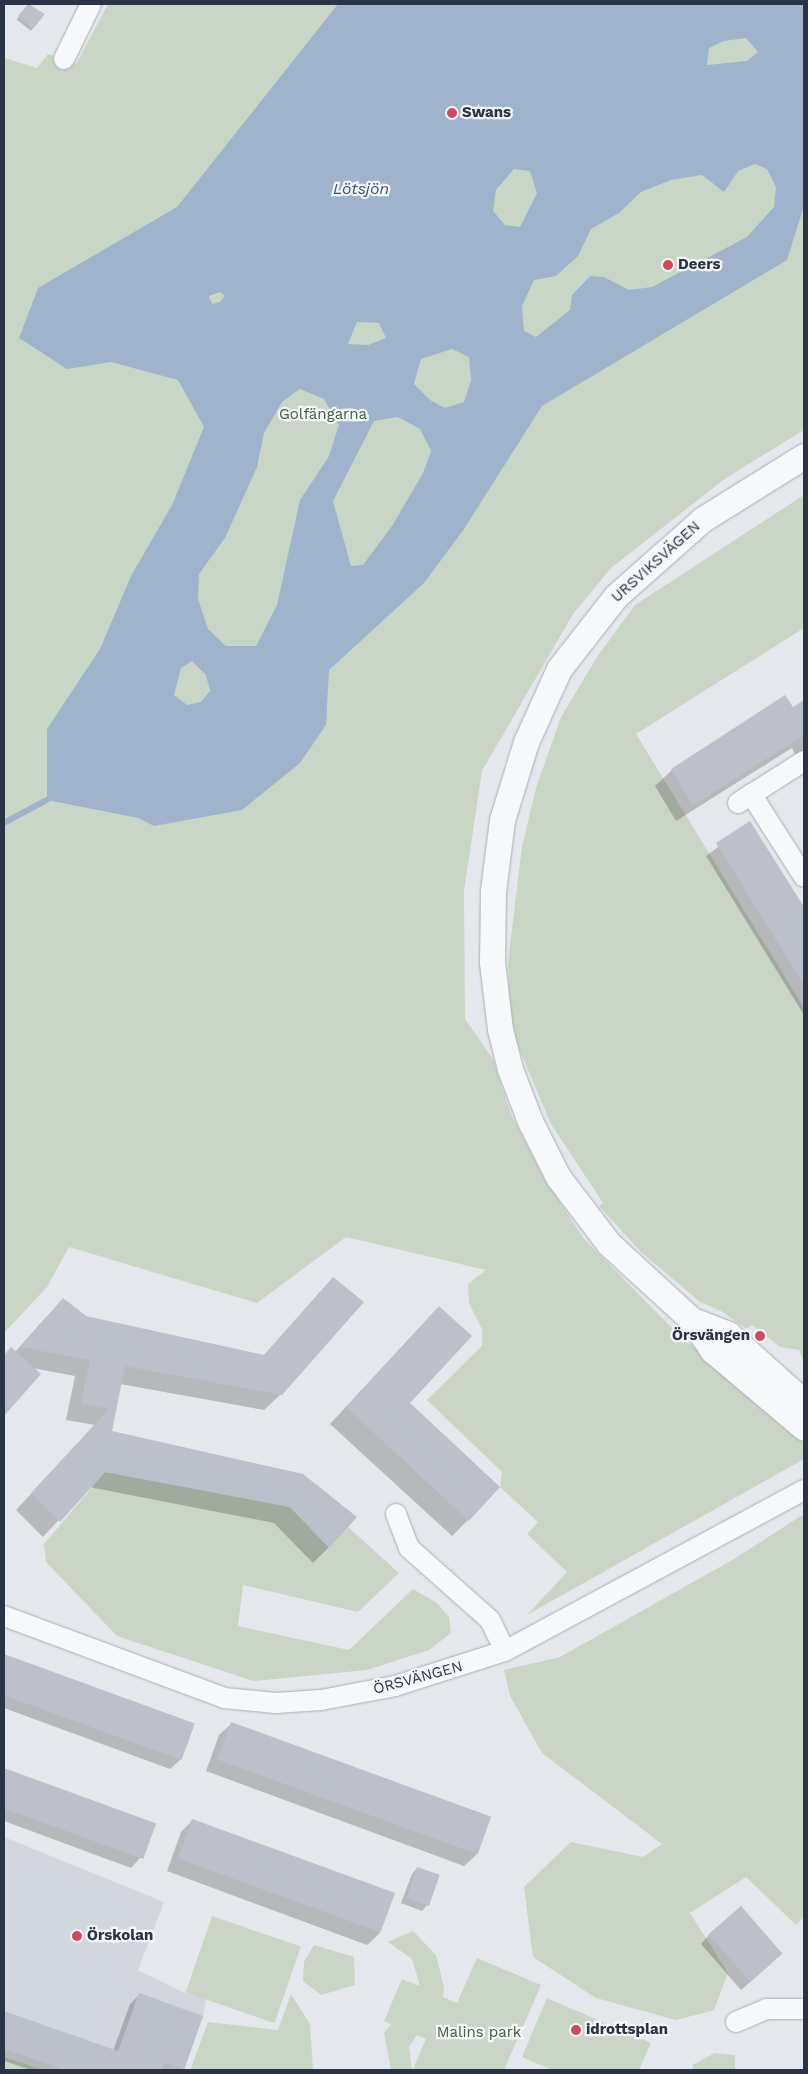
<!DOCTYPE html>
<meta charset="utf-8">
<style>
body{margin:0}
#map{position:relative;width:808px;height:2074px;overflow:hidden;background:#e4e7ec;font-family:"Work Sans",sans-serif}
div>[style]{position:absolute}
.built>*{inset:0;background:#d2d6de}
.green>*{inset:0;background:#c9d6c5;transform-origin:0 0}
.water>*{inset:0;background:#9fb4cc}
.shadow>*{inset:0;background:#0003;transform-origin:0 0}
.stream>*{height:5.5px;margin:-2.75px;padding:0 2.75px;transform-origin:2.75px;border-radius:2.75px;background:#9fb4cc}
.building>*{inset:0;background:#bbc0ca;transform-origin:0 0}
.roads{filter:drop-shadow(0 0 1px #a9aeb7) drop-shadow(0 0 1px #a9aeb7)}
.minor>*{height:20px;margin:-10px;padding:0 10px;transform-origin:10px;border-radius:10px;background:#f7f8fa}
.tertiary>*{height:25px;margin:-12.5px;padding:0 12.5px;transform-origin:12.5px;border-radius:12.5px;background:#f7f8fa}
.dots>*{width:14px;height:14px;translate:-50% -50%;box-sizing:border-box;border:2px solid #f4f6f9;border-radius:50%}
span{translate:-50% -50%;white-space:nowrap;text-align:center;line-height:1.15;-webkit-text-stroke:4.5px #f4f6f9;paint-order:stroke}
.poi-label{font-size:15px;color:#2b3445;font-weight:700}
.left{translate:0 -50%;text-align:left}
.right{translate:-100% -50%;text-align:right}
.park-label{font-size:15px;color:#3f6138}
.street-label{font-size:15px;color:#2b3445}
.water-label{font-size:16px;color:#34527a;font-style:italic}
.frame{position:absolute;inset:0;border:5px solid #2b3445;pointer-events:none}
</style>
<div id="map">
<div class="built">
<div style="clip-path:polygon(4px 1837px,164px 1902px,138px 1970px,183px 1992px,206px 1999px,203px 2016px,184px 2070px,165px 2063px,162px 2070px,64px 2070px,4px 2049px)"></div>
</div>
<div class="green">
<div style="clip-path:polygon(108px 4px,804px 4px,804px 430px,726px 478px,611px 568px,573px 614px,482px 771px,464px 891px,465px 1019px,493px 1059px,511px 1114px,544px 1178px,584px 1239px,670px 1326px,804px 1443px,804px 1459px,527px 1615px,567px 1572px,527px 1534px,538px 1522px,500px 1487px,502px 1472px,427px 1400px,482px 1346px,482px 1329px,469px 1303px,468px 1284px,486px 1270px,346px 1237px,257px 1303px,69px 1247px,47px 1287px,4px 1333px,4px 58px,37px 68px,48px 54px,76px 64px)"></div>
<div style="clip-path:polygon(804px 495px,804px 628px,636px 734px,804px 1008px,804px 1362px,799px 1350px,780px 1347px,752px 1325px,746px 1329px,723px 1312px,700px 1302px,641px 1252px,599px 1206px,603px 1203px,551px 1124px,510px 1027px,508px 961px,522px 847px,536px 788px,561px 717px,597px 657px,635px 605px)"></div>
<div style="clip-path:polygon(105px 1472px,290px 1507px,329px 1547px,348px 1527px,399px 1573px,358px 1612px,243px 1585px,238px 1626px,349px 1650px,413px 1589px,437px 1603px,449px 1617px,451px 1633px,429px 1650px,367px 1670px,253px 1681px,117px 1636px,46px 1562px,44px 1544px)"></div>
<div style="clip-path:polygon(804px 1514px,804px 1917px,796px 1925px,746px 1877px,690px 1913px,728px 1973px,714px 2010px,676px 2020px,596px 1998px,533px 1957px,524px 1887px,571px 1842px,643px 1857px,662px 1844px,542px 1753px,510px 1696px,504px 1670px,560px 1657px,734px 1559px)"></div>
<div style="left:212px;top:1916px;width:94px;height:81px;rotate:19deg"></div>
<div style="clip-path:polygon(413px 1931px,436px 1955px,444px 1987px,443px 1997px,457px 2003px,477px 1958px,541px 1985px,504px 2070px,417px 2070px,413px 2069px,426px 2039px,417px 2035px,409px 2047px,412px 2070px,391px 2070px,384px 2033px,391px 2024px,384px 2021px,402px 1979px,419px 1986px,419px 1982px,412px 1959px,388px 1942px)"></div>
<div style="clip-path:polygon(314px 1945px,354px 1957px,355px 1985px,321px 1995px,303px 1981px,304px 1962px)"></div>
<div style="clip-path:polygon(291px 1994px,310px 2024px,313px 2070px,190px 2070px,208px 2022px,278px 2030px)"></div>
<div style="clip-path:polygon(547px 1998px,651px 2043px,639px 2070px,552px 2070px,522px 2057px)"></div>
<div style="clip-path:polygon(715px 2053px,735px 2055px,735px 2070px,694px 2070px,692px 2065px)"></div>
<div style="clip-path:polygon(4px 2057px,43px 2070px,4px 2070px)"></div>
</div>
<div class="water">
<div style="clip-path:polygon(evenodd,338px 4px,804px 4px,804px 206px,787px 260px,542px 406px,464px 529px,424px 583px,329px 670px,326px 725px,300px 763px,242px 810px,154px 826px,138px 818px,47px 800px,47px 729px,100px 649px,131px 576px,172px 505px,204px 427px,178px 380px,111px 362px,67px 369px,19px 338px,38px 288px,177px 207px,338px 4px,746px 38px,758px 52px,747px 61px,707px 65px,709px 48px,724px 41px,746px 38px,338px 4px,755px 164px,767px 169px,776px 187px,774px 207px,747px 237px,652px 287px,629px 290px,604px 277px,590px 276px,572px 295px,570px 310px,536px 337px,524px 331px,522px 306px,534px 280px,556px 276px,578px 256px,591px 229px,619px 213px,641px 192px,671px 180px,702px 175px,724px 192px,738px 171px,755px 164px,338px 4px,514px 169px,530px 171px,537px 193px,520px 227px,505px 225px,493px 211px,496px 190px,514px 169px,338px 4px,220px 292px,225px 296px,220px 302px,212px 304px,209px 296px,220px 292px,338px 4px,357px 322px,379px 323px,386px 338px,368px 345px,348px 344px,357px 322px,338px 4px,452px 349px,469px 357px,471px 380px,464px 402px,445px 408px,430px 400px,414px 384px,421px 359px,452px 349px,338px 4px,300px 389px,324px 399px,339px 425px,329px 456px,300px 500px,277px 605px,256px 646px,226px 646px,208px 629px,198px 599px,199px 574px,225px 538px,257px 467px,264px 433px,282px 402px,300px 389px,338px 4px,398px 417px,420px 429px,431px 451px,423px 473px,392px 526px,363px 565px,351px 566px,333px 501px,374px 421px,398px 417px,338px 4px,192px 661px,206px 675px,210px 691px,201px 702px,187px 705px,174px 695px,181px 668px,192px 661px)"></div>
</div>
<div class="shadow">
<div style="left:29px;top:4px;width:18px;height:20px;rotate:38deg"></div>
<div style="clip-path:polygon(804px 702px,804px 751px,796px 757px,792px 748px,676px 821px,655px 786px,672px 770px)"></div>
<div style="clip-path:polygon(750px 823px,804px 909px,804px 1015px,706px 856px)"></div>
<div style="clip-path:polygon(333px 1279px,281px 1394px,264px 1410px,120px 1384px,110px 1432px,303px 1475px,329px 1547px,313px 1563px,274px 1523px,89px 1487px,43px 1537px,16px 1510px,95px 1425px,66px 1420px,75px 1376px,32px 1368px,40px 1374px,4px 1414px,4px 1356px,11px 1349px,15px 1352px,47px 1316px,85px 1317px,263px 1356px)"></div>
<div style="clip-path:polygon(423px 1324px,408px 1404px,468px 1520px,452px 1536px,330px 1424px)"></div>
<div style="clip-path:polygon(4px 1656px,194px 1725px,182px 1758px,170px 1769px,4px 1708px)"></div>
<div style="clip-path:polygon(231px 1724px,489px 1819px,476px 1855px,464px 1866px,206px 1771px,219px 1735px)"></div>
<div style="clip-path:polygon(4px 1769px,154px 1824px,142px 1856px,131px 1868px,4px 1821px)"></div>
<div style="clip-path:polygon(193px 1820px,393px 1895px,379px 1934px,367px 1945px,167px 1871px,181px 1832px)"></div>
<div style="clip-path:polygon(417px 1868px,427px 1905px,422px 1911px,401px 1903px,412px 1874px)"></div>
<div style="clip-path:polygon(709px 1935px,772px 1963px,741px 1990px,701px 1944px)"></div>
<div style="clip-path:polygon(139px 1995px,182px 2070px,31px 2070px,4px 2061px,4px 2012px,113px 2051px,130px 2004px)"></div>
</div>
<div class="stream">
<div style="left:4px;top:823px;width:49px;rotate:-28.1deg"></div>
</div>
<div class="building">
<div style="clip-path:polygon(28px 4px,45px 14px,33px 29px,18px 16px)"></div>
<div style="clip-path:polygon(785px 695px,793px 707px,804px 700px,804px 735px,693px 805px,671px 769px)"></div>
<div style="clip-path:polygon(750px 821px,804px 907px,804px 985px,716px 843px)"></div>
<div style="clip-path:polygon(333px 1277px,364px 1302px,282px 1395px,125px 1366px,112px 1431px,303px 1474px,357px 1517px,329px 1548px,290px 1507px,105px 1472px,60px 1522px,31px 1493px,109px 1409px,81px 1404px,90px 1360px,20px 1347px,63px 1298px,86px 1316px,264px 1355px)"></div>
<div style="clip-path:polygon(439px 1306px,472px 1336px,410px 1403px,500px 1487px,469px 1521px,346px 1407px)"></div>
<div style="clip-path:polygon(11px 1347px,41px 1374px,4px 1416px,4px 1355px)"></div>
<div style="left:4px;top:1654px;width:203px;height:39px;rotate:20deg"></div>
<div style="left:231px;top:1722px;width:277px;height:40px;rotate:20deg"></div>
<div style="left:4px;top:1768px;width:162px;height:38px;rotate:20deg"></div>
<div style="left:192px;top:1819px;width:216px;height:42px;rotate:20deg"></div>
<div style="left:417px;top:1867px;width:24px;height:33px;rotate:19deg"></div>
<div style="left:741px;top:1906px;width:63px;height:43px;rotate:49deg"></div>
<div style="clip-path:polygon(139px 1993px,203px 2016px,184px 2070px,165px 2063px,162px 2070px,64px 2070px,4px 2049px,4px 2011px,118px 2051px)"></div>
</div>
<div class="roads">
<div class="minor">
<div style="left:64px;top:59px;width:61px;rotate:-63.9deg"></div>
<div style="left:751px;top:794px;width:98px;rotate:57.4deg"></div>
<div style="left:738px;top:803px;width:78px;rotate:-32.5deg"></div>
<div style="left:396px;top:1514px;width:36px;rotate:69deg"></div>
<div style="left:409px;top:1548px;width:108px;rotate:41.6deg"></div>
<div style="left:490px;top:1620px;width:34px;rotate:64deg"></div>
<div style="left:4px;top:1616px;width:235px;rotate:20.4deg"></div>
<div style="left:224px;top:1698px;width:52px;rotate:5.5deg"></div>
<div style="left:276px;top:1703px;width:45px;rotate:-3.8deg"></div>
<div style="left:321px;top:1700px;width:75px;rotate:-10.7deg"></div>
<div style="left:395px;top:1686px;width:115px;rotate:-17.7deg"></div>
<div style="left:505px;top:1651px;width:340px;rotate:-28.3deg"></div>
<div style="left:736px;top:2022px;width:33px;rotate:-23deg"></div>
<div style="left:766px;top:2009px;width:38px"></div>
</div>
<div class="tertiary">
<div style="left:804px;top:456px;width:119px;rotate:148deg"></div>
<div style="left:703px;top:519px;width:116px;rotate:138.5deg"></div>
<div style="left:616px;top:596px;width:93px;rotate:128deg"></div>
<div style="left:559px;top:669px;width:80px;rotate:114.3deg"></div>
<div style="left:526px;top:742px;width:82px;rotate:107.1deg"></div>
<div style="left:502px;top:820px;width:72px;rotate:97.2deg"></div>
<div style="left:493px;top:891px;width:71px;rotate:90.8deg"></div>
<div style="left:492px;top:962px;width:67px;rotate:83.2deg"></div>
<div style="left:500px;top:1029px;width:41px;rotate:76deg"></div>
<div style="left:510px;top:1069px;width:56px;rotate:69deg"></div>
<div style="left:530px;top:1121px;width:63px;rotate:63.4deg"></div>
<div style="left:558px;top:1177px;width:84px;rotate:52.7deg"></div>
<div style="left:609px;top:1244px;width:113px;rotate:42.5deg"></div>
<div style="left:692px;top:1320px;width:37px;rotate:56deg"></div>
<div style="left:713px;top:1351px;width:119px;rotate:40.2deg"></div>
<div style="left:692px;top:1320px;width:39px;rotate:21deg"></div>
<div style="left:728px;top:1334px;width:102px;rotate:41.8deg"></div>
</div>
</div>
<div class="dots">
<div style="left:452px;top:113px;background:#d1495b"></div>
<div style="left:668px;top:265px;background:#d1495b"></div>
<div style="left:760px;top:1336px;background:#d1495b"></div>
<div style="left:77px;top:1936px;background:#d1495b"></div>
<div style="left:576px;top:2030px;background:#d1495b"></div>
</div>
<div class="poi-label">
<span class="left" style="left:462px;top:113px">Swans</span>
<span class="left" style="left:678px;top:265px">Deers</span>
<span class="right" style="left:750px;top:1336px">Örsvängen</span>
<span class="left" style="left:87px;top:1936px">Örskolan</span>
<span class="left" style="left:586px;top:2030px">idrottsplan</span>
</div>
<div class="park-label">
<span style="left:323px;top:415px">Golfängarna</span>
<span style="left:479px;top:2033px">Malins park</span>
</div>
<div class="street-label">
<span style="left:656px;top:562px;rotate:-42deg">URSVIKSVÄGEN</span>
<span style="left:418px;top:1678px;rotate:-15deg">ÖRSVÄNGEN</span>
</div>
<div class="water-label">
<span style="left:361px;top:189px">Lötsjön</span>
</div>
<div class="frame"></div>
</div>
